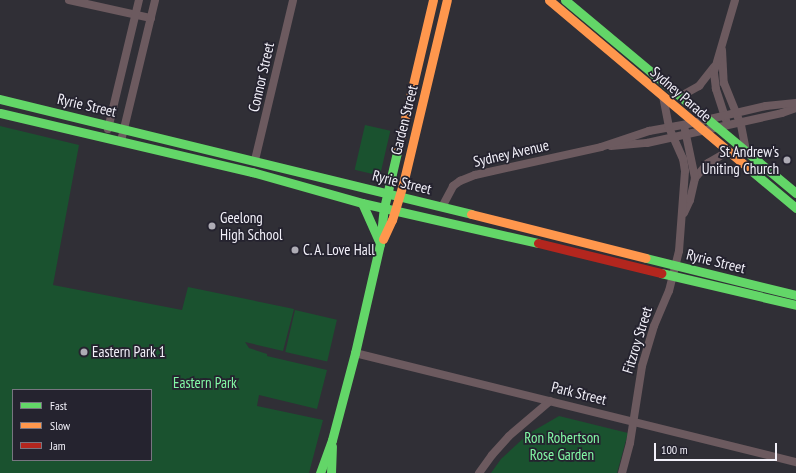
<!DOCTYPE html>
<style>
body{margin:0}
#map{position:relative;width:796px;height:473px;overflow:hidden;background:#302f36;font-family:"PT Sans Narrow",sans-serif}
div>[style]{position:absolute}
.green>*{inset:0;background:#1a522f;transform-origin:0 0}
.street>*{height:8px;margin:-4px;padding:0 4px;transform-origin:4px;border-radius:4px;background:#6c5a5f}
.fast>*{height:9px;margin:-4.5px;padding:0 4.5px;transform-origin:4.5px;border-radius:4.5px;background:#63d668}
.slow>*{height:9px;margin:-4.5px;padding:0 4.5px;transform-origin:4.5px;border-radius:4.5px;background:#ff974d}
.jam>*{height:9px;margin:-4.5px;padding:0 4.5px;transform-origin:4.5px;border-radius:4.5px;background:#b3261e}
.dots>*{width:11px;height:11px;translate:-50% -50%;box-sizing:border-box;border:2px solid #25232f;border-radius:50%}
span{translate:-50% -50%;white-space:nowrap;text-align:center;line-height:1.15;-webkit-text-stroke:3.5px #25232f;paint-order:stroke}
.street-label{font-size:15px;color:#f2f0f9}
.poi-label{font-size:15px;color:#f2f0f9}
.right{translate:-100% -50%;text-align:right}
.left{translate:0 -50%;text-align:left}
.park-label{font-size:15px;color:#82f8a5}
.legend{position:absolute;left:12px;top:389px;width:140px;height:72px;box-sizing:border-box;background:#25232f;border:1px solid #777580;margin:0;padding:5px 7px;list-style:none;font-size:12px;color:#f2f0f9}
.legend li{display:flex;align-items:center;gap:8px;height:20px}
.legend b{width:20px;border:1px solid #777580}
.scale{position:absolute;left:654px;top:443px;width:123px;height:18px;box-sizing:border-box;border:2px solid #f2f0f9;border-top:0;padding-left:5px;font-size:12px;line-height:14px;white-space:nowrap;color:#f2f0f9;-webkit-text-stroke:3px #25232f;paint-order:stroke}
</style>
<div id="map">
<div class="green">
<div style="left:365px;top:125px;width:26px;height:46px;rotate:13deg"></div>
<div style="clip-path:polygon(evenodd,0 126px,79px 145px,53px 285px,182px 310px,188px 287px,294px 309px,283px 351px,245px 342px,249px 348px,267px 354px,267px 356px,327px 370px,317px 409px,259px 395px,257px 406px,323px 420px,309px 473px,0 473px,0 126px,13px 390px,151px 390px,151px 460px,13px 460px,13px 390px)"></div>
<div style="left:295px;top:310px;width:43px;height:43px;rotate:13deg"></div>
<div style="clip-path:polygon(559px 416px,628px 433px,617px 473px,491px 473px,501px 459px,528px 434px)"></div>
</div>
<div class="street">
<div style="left:69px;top:0;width:84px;rotate:12.4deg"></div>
<div style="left:722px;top:50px;width:33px;rotate:87deg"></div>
<div style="left:724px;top:83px;width:45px;rotate:68deg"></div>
<div style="left:741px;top:125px;width:26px;rotate:79deg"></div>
<div style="left:681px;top:96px;width:21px;rotate:-29deg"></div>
<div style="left:699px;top:86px;width:24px;rotate:-52deg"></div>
<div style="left:726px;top:120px;width:33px;rotate:-108deg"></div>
<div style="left:716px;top:89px;width:17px;rotate:-97deg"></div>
<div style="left:714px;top:72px;width:75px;rotate:-73.7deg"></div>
<div style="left:108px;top:129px;width:133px;rotate:-76.5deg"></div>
<div style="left:121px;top:141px;width:145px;rotate:-76.4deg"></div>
<div style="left:611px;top:146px;width:36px;rotate:-5deg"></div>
<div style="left:647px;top:143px;width:138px;rotate:-12.5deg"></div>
<div style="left:782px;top:113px;width:15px;rotate:-20deg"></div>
<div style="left:255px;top:160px;width:164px;rotate:-76.6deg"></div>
<div style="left:695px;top:178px;width:20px;rotate:-49deg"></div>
<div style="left:708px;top:163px;width:22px;rotate:-30deg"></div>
<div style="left:442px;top:207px;width:24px;rotate:-62deg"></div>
<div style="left:453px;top:186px;width:9px;rotate:-36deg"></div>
<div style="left:460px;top:181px;width:16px;rotate:-22deg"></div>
<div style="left:475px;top:175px;width:129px;rotate:-12.5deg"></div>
<div style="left:601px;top:147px;width:51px;rotate:-18.4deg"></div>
<div style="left:649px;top:131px;width:45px;rotate:-10.3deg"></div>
<div style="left:693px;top:123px;width:75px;rotate:-13.1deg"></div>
<div style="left:766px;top:106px;width:30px;rotate:-6deg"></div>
<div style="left:684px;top:213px;width:14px;rotate:-65deg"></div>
<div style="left:690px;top:200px;width:23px;rotate:-77deg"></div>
<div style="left:695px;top:178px;width:49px;rotate:-101.8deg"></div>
<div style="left:355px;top:353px;width:454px;rotate:13.9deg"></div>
<div style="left:479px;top:473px;width:22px;rotate:-54deg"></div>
<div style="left:492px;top:455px;width:25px;rotate:-48deg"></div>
<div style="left:509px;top:436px;width:54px;rotate:-40.5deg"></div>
<div style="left:622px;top:473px;width:31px;rotate:-75deg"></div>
<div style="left:630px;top:443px;width:78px;rotate:-81.1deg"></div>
<div style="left:642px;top:366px;width:42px;rotate:-73.3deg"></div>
<div style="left:654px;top:326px;width:38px;rotate:-67deg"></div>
<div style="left:669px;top:291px;width:41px;rotate:-76deg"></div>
<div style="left:679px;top:251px;width:80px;rotate:-85.7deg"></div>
<div style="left:685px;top:171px;width:12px;rotate:-99deg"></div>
<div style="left:683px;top:159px;width:35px;rotate:-114deg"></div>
<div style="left:669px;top:127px;width:31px;rotate:-101deg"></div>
</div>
<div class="fast">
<div style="left:565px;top:0;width:301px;rotate:39.9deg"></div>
<div style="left:0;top:99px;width:485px;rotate:13.7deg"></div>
<div style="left:0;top:113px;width:259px;rotate:13.2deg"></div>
<div style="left:252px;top:172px;width:114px;rotate:15.7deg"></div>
<div style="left:362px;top:203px;width:180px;rotate:12.8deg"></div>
<div style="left:747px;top:167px;width:64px;rotate:39.9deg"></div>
<div style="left:362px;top:203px;width:42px;rotate:65.9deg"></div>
<div style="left:646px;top:258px;width:154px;rotate:13.9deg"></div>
<div style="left:661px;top:273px;width:139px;rotate:13.3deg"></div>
<div style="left:320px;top:473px;width:35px;rotate:-70deg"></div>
<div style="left:332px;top:440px;width:90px;rotate:-75.2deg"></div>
<div style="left:355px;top:353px;width:112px;rotate:-77.1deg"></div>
<div style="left:380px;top:244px;width:36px;rotate:-84deg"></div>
<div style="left:384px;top:208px;width:62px;rotate:-76.9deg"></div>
<div style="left:331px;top:473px;width:27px;rotate:-88deg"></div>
</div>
<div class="slow">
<div style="left:549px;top:0;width:259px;rotate:40.1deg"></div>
<div style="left:398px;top:148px;width:152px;rotate:-76.7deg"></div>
<div style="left:471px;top:214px;width:180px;rotate:14.1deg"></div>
<div style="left:383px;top:239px;width:21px;rotate:-65deg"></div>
<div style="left:392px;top:220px;width:38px;rotate:-73deg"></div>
<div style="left:403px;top:184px;width:189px;rotate:-76.6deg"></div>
</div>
<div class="jam">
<div style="left:538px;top:243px;width:127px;rotate:13.7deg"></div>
</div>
<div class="dots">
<div style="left:787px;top:160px;background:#aeacb5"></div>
<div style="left:212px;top:226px;background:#aeacb5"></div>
<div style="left:295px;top:250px;background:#aeacb5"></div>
<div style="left:84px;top:352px;background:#aeacb5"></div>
</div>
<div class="street-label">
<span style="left:261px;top:77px;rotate:-77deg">Connor Street</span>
<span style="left:681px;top:94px;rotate:41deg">Sydney Parade</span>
<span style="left:87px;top:105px;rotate:13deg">Ryrie Street</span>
<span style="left:404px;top:120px;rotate:-76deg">Garden Street</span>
<span style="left:511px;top:153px;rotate:-13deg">Sydney Avenue</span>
<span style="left:402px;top:182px;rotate:14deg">Ryrie Street</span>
<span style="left:716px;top:261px;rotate:14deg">Ryrie Street</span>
<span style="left:637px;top:340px;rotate:-73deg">Fitzroy Street</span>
<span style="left:579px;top:393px;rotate:14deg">Park Street</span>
</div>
<div class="poi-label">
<span class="right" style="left:779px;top:160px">St Andrew's<br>Uniting Church</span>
<span class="left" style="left:220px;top:226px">Geelong<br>High School</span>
<span class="left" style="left:303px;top:250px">C. A. Love Hall</span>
<span class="left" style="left:92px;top:352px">Eastern Park 1</span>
</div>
<div class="park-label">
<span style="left:205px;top:383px">Eastern Park</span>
<span style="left:562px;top:446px">Ron Robertson<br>Rose Garden</span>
</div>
<ul class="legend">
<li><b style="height:5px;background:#63d668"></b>Fast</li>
<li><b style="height:5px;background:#ff974d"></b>Slow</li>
<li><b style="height:5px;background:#b3261e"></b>Jam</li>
</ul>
<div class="scale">100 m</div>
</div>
